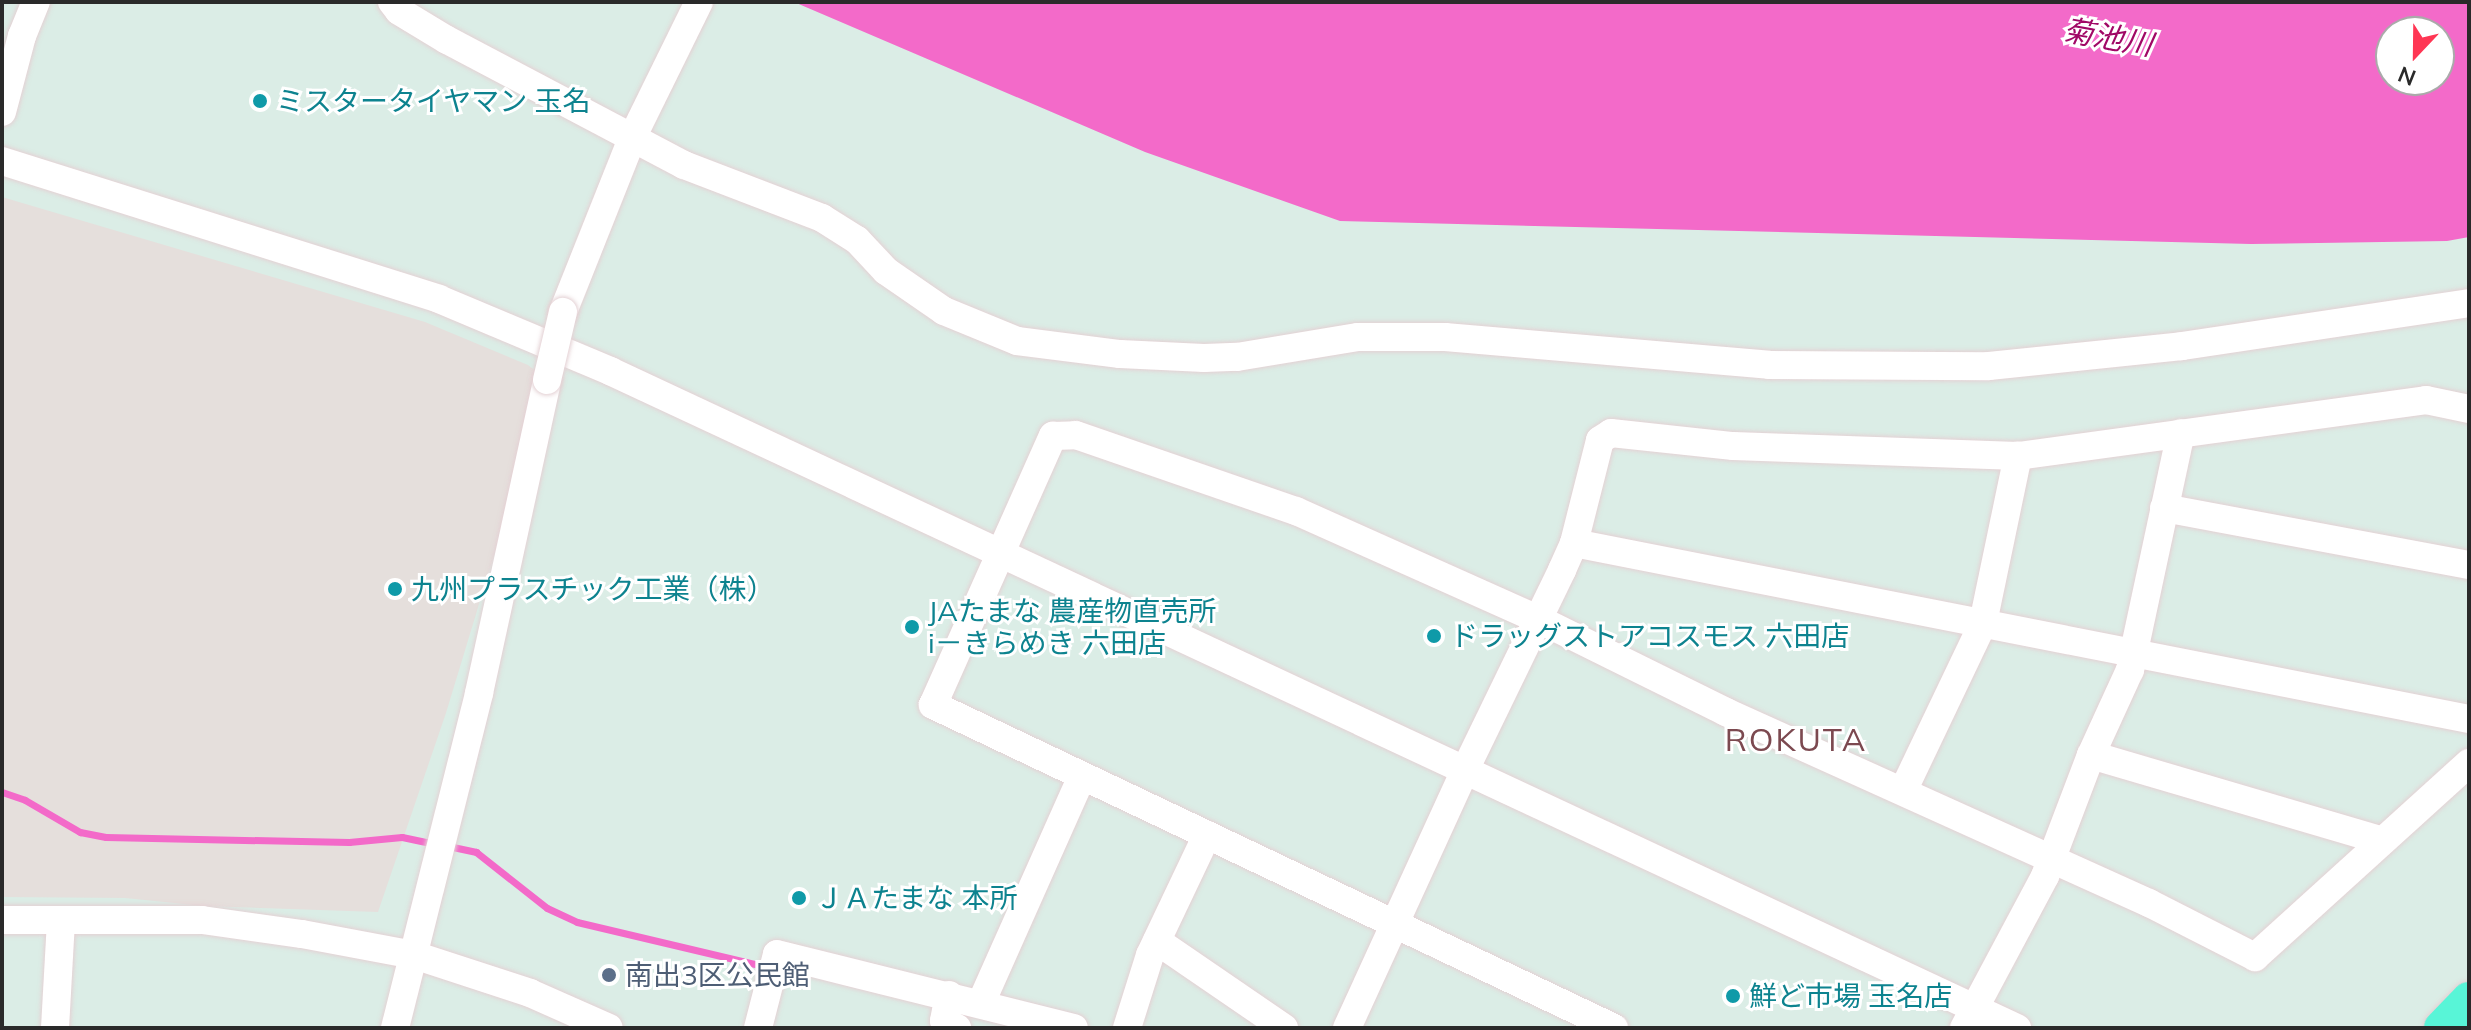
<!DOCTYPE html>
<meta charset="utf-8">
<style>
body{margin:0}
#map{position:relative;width:2471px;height:1030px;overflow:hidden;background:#dbede6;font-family:Mulish,"Noto Sans JP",sans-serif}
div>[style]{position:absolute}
.industrial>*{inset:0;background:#e5dfdc}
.water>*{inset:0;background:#f36ac9}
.stream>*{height:7px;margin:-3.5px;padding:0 3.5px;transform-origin:3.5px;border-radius:3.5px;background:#f36ac9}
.roads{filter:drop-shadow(0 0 2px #e4d1d4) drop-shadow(0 0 2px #e4d1d4)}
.minor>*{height:28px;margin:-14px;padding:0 14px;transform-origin:14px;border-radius:14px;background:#fff}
.major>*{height:36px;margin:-18px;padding:0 18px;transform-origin:18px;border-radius:18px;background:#58f5d7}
.bridges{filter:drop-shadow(0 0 2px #e4d1d4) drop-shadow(0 0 2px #e4d1d4)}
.minor-bridge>*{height:28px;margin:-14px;padding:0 14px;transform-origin:14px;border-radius:14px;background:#fff}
.dots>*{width:22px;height:22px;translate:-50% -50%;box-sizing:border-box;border:4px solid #fff;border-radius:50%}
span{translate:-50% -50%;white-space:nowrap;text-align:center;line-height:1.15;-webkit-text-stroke:6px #fff;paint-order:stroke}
.culture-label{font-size:28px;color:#0d838f}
.left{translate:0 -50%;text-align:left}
.service-label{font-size:28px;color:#4e5e75}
.water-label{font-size:30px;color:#a00866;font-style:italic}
.quarter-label{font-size:32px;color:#7c4950;letter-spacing:2px}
.frame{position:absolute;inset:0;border:4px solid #2a2a2a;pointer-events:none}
.north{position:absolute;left:2375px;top:16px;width:80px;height:80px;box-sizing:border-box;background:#fff;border:2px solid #aaa;border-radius:50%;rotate:202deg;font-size:22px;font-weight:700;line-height:32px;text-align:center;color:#2a2a2a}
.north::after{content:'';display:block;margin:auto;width:28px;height:36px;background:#ff3654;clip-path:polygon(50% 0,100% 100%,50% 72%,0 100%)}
</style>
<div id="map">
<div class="industrial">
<div style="clip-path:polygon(2px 197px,425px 322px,528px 365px,547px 380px,446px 713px,378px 912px,204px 906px,125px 898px,2px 897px)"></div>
</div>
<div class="water">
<div style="clip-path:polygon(evenodd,794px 2px,2469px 2px,2469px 237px,2447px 241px,2251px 244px,1340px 221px,1145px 152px,794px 2px,2391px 32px,2439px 32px,2439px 80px,2391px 80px,2391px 32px)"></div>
</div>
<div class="stream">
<div style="left:2px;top:792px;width:24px;rotate:19deg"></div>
<div style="left:25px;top:800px;width:64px;rotate:30.2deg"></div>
<div style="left:80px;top:832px;width:26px;rotate:11deg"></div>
<div style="left:106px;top:837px;width:243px;rotate:1.2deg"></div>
<div style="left:349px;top:842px;width:53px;rotate:-5.4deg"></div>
<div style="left:402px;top:837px;width:35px;rotate:12deg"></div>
<div style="left:448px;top:846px;width:29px;rotate:12deg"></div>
<div style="left:476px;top:852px;width:90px;rotate:38.3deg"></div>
<div style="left:547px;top:908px;width:33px;rotate:25deg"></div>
<div style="left:577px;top:922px;width:196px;rotate:13.3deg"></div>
</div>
<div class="roads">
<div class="minor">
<div style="left:392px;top:2px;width:11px;rotate:52deg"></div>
<div style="left:399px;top:11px;width:56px;rotate:31.1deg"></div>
<div style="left:447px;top:40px;width:268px;rotate:27.8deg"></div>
<div style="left:684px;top:165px;width:148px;rotate:21deg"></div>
<div style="left:822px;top:218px;width:41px;rotate:32.2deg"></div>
<div style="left:857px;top:240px;width:42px;rotate:46.9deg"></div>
<div style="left:886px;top:271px;width:70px;rotate:34.6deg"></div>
<div style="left:944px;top:311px;width:79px;rotate:22.3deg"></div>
<div style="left:1017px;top:341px;width:104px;rotate:7.2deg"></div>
<div style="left:1120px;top:354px;width:84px;rotate:2.7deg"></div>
<div style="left:1204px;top:358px;width:33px;rotate:-2deg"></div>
<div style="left:1237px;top:357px;width:123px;rotate:-9.4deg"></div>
<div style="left:1358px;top:337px;width:87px"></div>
<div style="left:1445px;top:337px;width:325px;rotate:4.9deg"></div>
<div style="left:1769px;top:365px;width:220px;rotate:0.3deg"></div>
<div style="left:1989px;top:366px;width:194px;rotate:-5.9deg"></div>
<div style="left:2182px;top:346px;width:290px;rotate:-8.5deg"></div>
<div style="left:2px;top:112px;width:79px;rotate:-75.3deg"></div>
<div style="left:22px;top:36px;width:37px;rotate:-68deg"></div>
<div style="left:2px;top:161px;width:458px;rotate:17.5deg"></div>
<div style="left:439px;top:299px;width:186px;rotate:22.8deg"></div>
<div style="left:610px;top:371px;width:1553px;rotate:25.03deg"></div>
<div style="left:563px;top:312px;width:189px;rotate:-68.3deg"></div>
<div style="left:633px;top:136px;width:149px;rotate:-63.8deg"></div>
<div style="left:2164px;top:508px;width:310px;rotate:10.6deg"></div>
<div style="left:1574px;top:543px;width:912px;rotate:11.13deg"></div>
<div style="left:2091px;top:755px;width:301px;rotate:16.4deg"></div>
<div style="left:1903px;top:791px;width:186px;rotate:-64.5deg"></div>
<div style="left:1983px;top:623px;width:171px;rotate:-78.2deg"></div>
<div style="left:2px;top:920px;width:200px"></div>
<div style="left:202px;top:920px;width:101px;rotate:8deg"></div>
<div style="left:302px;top:934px;width:114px;rotate:10.6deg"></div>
<div style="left:414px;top:955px;width:122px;rotate:18.1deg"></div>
<div style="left:530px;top:993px;width:86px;rotate:23.9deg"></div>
<div style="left:1157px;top:941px;width:154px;rotate:34.4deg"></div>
<div style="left:949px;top:995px;width:26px;rotate:101deg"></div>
<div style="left:944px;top:1021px;width:15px;rotate:28deg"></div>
<div style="left:981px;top:1003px;width:248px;rotate:-66deg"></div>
<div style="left:55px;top:1028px;width:108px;rotate:-86.8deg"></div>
<div style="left:395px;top:1028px;width:345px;rotate:-75.9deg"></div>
<div style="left:479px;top:693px;width:320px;rotate:-77.7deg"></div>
<div style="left:758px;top:1028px;width:76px;rotate:-75.6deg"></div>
<div style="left:777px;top:954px;width:306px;rotate:14deg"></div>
<div style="left:1127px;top:1028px;width:77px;rotate:-72.5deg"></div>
<div style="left:1150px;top:955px;width:133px;rotate:-64.6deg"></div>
<div style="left:1347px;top:1028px;width:281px;rotate:-65.4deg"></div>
<div style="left:1464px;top:772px;width:225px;rotate:-64.1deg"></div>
<div style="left:1562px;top:570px;width:30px;rotate:-66deg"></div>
<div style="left:1574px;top:543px;width:106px;rotate:-75.8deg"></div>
<div style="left:1600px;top:440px;width:13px;rotate:-32deg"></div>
<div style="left:1611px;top:433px;width:123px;rotate:6.1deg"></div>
<div style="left:1733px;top:446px;width:285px;rotate:2deg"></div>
<div style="left:2018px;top:456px;width:412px;rotate:-7.8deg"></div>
<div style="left:2426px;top:400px;width:44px;rotate:11.8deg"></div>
<div style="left:1614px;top:1028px;width:754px;rotate:-154.62deg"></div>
<div style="left:933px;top:705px;width:295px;rotate:-66deg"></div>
<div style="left:1053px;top:436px;width:23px;rotate:-2deg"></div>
<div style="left:1076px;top:435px;width:233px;rotate:19.1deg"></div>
<div style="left:1296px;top:511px;width:267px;rotate:24.1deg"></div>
<div style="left:1540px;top:620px;width:208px;rotate:26.3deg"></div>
<div style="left:1726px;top:712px;width:464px;rotate:24.3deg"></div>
<div style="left:2149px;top:903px;width:119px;rotate:27deg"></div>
<div style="left:2255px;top:957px;width:289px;rotate:-42.2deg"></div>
<div style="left:1964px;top:1028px;width:172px;rotate:-61.9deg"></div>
<div style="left:2045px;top:876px;width:129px;rotate:-69.2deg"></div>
<div style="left:2091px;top:755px;width:94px;rotate:-65.4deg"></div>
<div style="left:2130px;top:670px;width:242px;rotate:-77.9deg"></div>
</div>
<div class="major">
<div style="left:2442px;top:1028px;width:39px;rotate:-46deg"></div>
</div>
</div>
<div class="bridges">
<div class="minor-bridge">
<div style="left:547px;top:380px;width:70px;rotate:-76.8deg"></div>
</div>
</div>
<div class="dots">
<div style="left:260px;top:101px;background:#0f9aa8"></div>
<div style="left:395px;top:589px;background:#0f9aa8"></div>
<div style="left:912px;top:627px;background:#0f9aa8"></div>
<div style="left:1434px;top:636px;background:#0f9aa8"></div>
<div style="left:799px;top:898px;background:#0f9aa8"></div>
<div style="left:609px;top:975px;background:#5c6f8a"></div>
<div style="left:1733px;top:996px;background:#0f9aa8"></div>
</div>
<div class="culture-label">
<span class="left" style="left:276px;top:101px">ミスタータイヤマン 玉名</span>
<span class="left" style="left:411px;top:589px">九州プラスチック工業（株）</span>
<span class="left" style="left:928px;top:627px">JAたまな 農産物直売所<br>i－きらめき 六田店</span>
<span class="left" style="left:1450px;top:636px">ドラッグストアコスモス 六田店</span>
<span class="left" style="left:815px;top:898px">ＪＡたまな 本所</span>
<span class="left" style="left:1749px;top:996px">鮮ど市場 玉名店</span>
</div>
<div class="service-label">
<span class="left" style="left:625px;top:975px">南出3区公民館</span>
</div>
<div class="water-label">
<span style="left:2108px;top:37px;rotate:10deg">菊池川</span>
</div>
<div class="quarter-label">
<span style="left:1796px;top:739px">ROKUTA</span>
</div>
<div class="frame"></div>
<div class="north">N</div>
</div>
